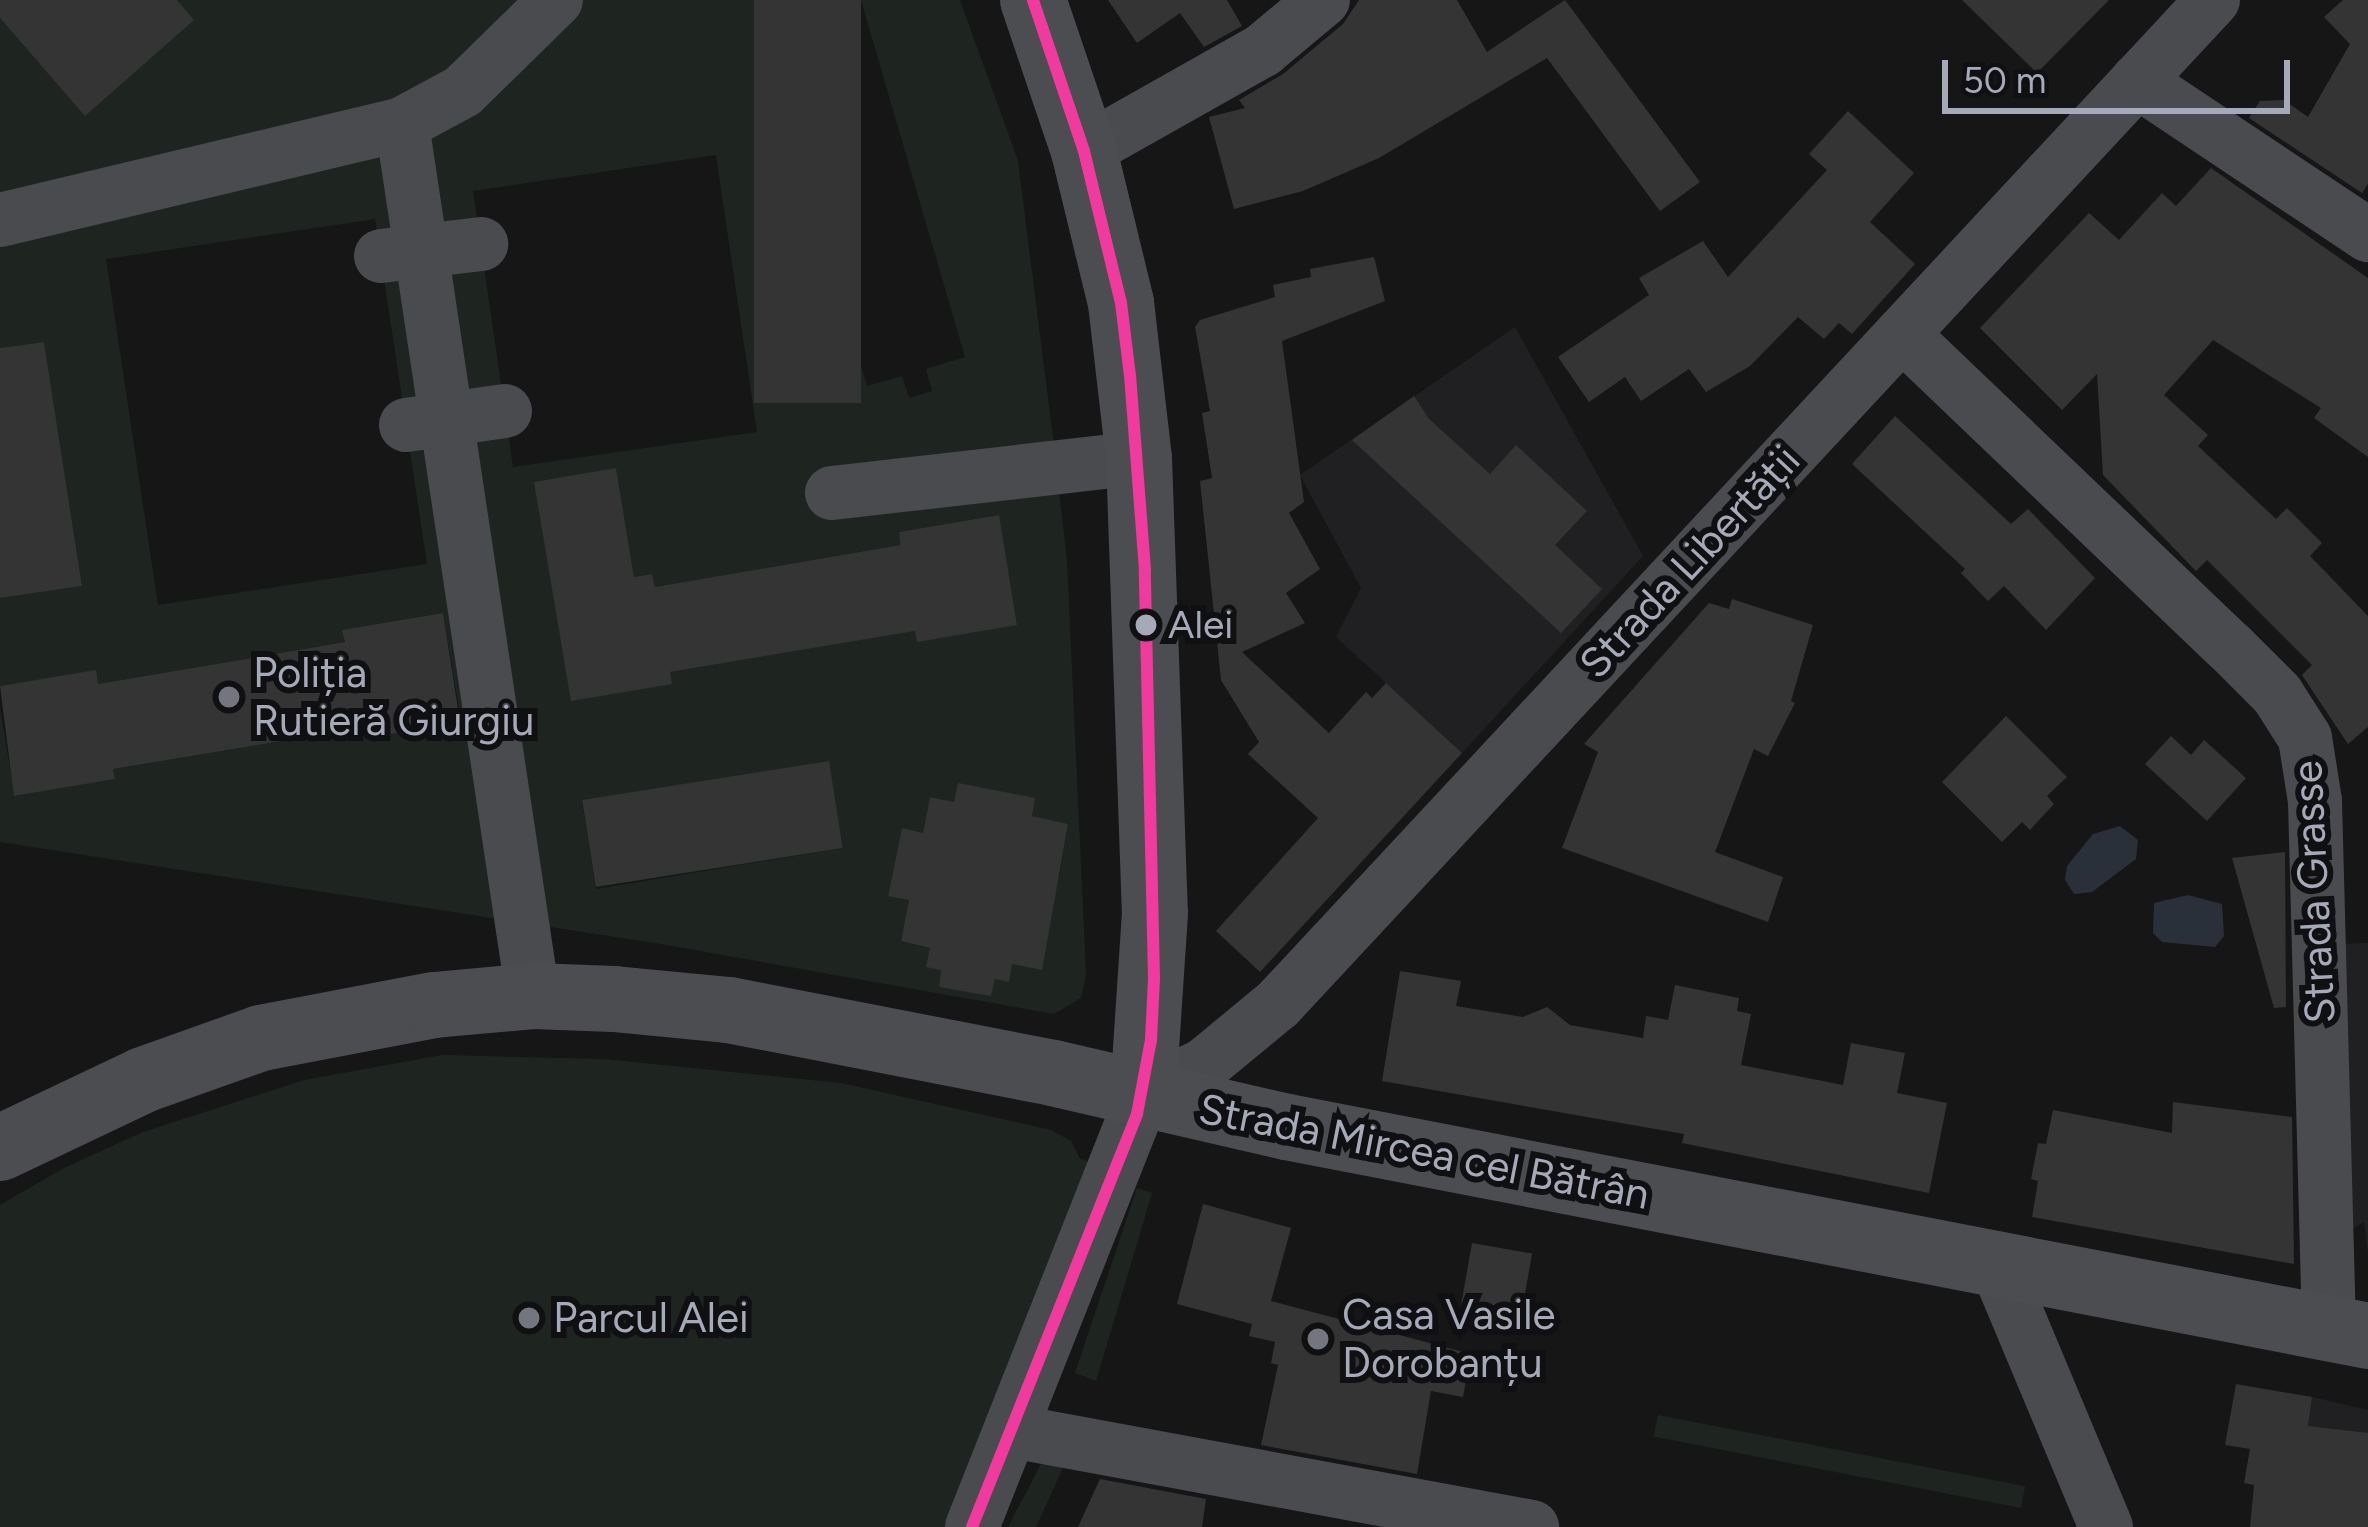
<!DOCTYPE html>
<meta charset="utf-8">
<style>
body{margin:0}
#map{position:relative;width:2368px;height:1527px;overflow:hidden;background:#161616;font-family:Figtree,sans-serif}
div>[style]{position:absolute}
.built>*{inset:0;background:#202022}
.green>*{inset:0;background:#1e2520;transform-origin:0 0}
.water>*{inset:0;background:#293039}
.building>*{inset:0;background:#343435;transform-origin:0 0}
.minor>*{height:54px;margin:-27px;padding:0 27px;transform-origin:27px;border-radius:27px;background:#4a4b4f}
.major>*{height:66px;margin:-33px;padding:0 33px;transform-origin:33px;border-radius:33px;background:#4c4d51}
.bus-1>*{height:12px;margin:-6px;padding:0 6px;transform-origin:6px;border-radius:6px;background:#f13a9d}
.dots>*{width:33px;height:33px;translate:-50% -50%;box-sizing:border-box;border:6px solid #101012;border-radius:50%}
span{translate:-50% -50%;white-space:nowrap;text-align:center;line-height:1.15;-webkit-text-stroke:12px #101012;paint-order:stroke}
.bus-label{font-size:39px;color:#a6aab8}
.left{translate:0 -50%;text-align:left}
.street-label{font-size:42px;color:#a6aab8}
.poi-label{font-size:42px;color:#a6aab8}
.scale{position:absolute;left:1942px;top:60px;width:348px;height:54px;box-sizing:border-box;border:6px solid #a6aab8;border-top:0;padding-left:15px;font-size:36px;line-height:42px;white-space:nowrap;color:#a6aab8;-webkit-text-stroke:9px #101012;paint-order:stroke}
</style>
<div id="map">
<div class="built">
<div style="clip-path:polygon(1515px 327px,1643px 556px,1462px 753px,1336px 637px,1361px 588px,1300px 475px)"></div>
<div style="clip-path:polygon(2368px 943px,2368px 1254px,2364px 1222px,2347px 1232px,2339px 944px)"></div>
<div style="clip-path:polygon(2312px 1397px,2368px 1410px,2368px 1527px,2294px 1527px)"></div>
</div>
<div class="green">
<div style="clip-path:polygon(evenodd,177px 0,754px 0,867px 386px,902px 376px,909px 398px,932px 391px,926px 369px,965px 357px,861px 0,960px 0,1018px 161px,1053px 438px,1067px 561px,1086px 974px,1081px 998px,1054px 1014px,661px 944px,0 842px,0 709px,15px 796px,114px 779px,113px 769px,360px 728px,362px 739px,461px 721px,443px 613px,343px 630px,345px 642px,98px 684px,95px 671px,0 686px,0 598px,82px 586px,44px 342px,0 348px,0 18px,85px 115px,193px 20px,177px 0,716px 155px,757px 432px,513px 467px,473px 191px,716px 155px,177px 0,375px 219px,427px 564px,158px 605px,106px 259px,375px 219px,177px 0,616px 469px,634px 577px,652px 574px,655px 587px,900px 545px,899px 532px,998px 515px,1017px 624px,915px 631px,670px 672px,534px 482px,616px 469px,177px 0,828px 761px,843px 848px,596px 889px,582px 802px,828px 761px,177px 0,930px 797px,954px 802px,1034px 798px,1032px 816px,1068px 824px,1059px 877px,1036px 873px,1041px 969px,1012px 964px,1009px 981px,995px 979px,991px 995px,939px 987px,941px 970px,930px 948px,901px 941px,909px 900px,888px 895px,902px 829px,923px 833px,930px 797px)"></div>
<div style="clip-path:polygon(442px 1055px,604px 1059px,841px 1083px,1051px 1130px,1071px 1141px,1080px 1159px,1117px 1168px,972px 1527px,0 1527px,0 1205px,64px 1168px,143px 1132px,304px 1080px)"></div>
<div style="clip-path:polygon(1137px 1188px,1152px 1193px,1096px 1381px,1075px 1373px)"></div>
<div style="left:1658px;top:1415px;width:374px;height:22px;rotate:11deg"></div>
<div style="clip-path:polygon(1043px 1460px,1066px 1461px,1036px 1527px,1008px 1527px)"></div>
</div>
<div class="water">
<div style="clip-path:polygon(2120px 826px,2138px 840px,2136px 859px,2092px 892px,2074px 894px,2065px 880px,2067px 866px,2093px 834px)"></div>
<div style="clip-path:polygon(2188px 895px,2222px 904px,2224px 936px,2215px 947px,2162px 942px,2153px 933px,2154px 903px)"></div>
</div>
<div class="building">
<div style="clip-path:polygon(0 0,177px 0,194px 20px,85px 116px,0 18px)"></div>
<div style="left:754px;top:0;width:107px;height:403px"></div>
<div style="clip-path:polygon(1108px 0,1227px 0,1242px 26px,1204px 47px,1180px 13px,1137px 43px)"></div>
<div style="clip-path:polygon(1359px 0,1457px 0,1487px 52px,1565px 0,1700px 182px,1660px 211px,1547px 58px,1379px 158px,1303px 191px,1234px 209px,1209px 117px,1245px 108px,1239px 100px,1283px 74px,1343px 24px)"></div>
<div style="clip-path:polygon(1962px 0,2109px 0,2037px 73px)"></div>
<div style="clip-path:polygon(2343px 0,2368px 0,2368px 184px,2362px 193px,2249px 118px,2260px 101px,2284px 100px,2308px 117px,2350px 44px,2324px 17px)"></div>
<div style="clip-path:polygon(1848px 111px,1914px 173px,1870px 222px,1915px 264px,1852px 334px,1839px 323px,1824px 339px,1798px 317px,1750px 366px,1706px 392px,1689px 369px,1641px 401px,1625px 377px,1589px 402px,1558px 357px,1649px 295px,1639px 278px,1703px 241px,1728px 277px,1827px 170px,1809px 154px)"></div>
<div style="clip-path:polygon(2211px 168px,2368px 278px,2368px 457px,2314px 418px,2321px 408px,2213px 340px,2164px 395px,2208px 435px,2198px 446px,2276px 519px,2287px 508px,2322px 543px,2310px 556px,2368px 616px,2368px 727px,2348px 744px,2302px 675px,2312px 665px,2207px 560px,2196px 571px,2103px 475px,2097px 374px,2062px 410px,1980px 328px,2089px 213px,2119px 240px,2162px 193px,2176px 206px)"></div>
<div style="clip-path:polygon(1374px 257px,1385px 301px,1282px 341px,1304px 502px,1289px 513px,1320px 569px,1286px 593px,1305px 623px,1242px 652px,1329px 733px,1366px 692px,1372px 698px,1386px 683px,1462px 753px,1260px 972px,1216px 931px,1318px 818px,1248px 754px,1259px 742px,1221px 680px,1200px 481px,1212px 478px,1202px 413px,1210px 411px,1195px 327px,1200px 320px,1275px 297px,1273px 285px,1311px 277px,1310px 269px)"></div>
<div style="clip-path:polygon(44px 342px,82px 586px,0 598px,0 348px)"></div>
<div style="clip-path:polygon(1414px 396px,1429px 419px,1490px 474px,1516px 445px,1587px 511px,1555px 545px,1602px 589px,1561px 633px,1352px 440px)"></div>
<div style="clip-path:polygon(1895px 416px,2011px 524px,2028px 509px,2095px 578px,2046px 630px,2004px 586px,1988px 601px,1961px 573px,1965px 569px,1852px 464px)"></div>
<div style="clip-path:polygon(616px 468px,634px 577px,652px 574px,655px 587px,900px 545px,899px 532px,999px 515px,1017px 625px,917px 642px,915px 631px,670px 672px,672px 684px,571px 701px,534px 482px)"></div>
<div style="clip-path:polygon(1732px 599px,1813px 625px,1791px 701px,1795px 703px,1768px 756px,1754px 749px,1715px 852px,1783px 877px,1768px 922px,1562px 848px,1598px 752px,1584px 744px,1709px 603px,1729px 609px)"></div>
<div style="clip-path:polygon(443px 613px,460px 722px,361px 739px,360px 728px,113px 769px,115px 779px,14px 796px,0 686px,96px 670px,98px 684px,345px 642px,342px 630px)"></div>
<div style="clip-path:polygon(2006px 716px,2067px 777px,2047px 796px,2054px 804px,2030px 830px,2022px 822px,2002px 842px,1942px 782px)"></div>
<div style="clip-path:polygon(2171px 736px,2191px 755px,2204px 740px,2246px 778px,2207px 821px,2145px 764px)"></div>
<div style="left:829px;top:761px;width:88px;height:250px;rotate:81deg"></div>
<div style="clip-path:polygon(958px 783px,1035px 798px,1032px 816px,1068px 824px,1042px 970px,1012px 964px,1009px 982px,995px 979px,991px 996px,939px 987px,941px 970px,926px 967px,930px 948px,901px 941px,909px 900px,888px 896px,902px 828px,923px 833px,930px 797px,954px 802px)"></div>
<div style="clip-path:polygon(2285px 852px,2286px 1007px,2274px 1008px,2232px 858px)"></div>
<div style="clip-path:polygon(1400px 971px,1461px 981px,1456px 1006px,1523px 1017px,1547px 1007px,1570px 1025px,1643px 1038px,1646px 1016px,1668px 1020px,1675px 985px,1739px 998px,1737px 1011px,1751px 1014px,1741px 1065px,1843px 1085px,1851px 1043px,1905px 1053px,1897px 1093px,1947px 1103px,1929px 1193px,1682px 1143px,1684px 1134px,1382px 1081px)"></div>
<div style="clip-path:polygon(2173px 1102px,2292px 1117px,2294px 1264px,2032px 1217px,2038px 1181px,2031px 1179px,2038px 1143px,2046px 1144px,2053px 1110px,2172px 1133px)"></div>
<div style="clip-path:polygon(1203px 1204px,1291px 1228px,1271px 1301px,1471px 1354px,1463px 1397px,1431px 1391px,1417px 1474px,1261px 1445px,1278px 1365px,1271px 1363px,1275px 1342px,1249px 1336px,1252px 1324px,1177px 1304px)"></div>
<div style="left:1472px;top:1243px;width:61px;height:77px;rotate:10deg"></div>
<div style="clip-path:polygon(2236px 1384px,2312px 1397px,2308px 1426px,2368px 1433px,2368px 1527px,2250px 1527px,2254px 1485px,2244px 1483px,2250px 1449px,2225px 1445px)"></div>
<div style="clip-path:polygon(1100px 1479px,1206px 1499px,1202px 1527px,1078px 1527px)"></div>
</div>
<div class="minor">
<div style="left:2137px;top:81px;width:278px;rotate:33.7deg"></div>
<div style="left:402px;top:124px;width:882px;rotate:81.46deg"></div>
<div style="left:1084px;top:151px;width:206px;rotate:-29.4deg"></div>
<div style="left:1263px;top:50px;width:78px;rotate:-39.8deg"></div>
<div style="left:0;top:220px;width:413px;rotate:-13.4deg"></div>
<div style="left:402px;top:124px;width:69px;rotate:-28.4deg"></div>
<div style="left:463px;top:91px;width:130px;rotate:-44.4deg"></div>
<div style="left:381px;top:256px;width:101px;rotate:-6.8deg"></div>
<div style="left:1902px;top:334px;width:452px;rotate:43.7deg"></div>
<div style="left:2229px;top:646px;width:68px;rotate:45deg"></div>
<div style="left:2277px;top:694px;width:52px;rotate:57.5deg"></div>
<div style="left:2305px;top:738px;width:64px;rotate:81deg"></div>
<div style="left:2315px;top:801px;width:528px;rotate:88.48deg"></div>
<div style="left:406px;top:425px;width:100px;rotate:-8deg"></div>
<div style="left:832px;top:493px;width:309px;rotate:-6.5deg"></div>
<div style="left:1996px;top:1264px;width:285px;rotate:67.3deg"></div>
<div style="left:1012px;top:1431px;width:529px;rotate:10.46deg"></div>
<div style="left:972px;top:1527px;width:465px;rotate:-68.4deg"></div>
<div style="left:1143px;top:1095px;width:68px;rotate:-26.2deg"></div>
<div style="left:1204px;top:1065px;width:96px;rotate:-39.5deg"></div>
<div style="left:1278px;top:1004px;width:1372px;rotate:-47.04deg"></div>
</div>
<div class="major">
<div style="left:1033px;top:0;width:159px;rotate:71.3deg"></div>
<div style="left:1084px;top:151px;width:156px;rotate:76.3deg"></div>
<div style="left:1121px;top:303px;width:156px;rotate:83.4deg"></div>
<div style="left:1139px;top:458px;width:455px;rotate:88deg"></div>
<div style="left:1155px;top:913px;width:182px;rotate:93.8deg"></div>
<div style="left:0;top:1148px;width:158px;rotate:-25.4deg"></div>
<div style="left:143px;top:1080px;width:125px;rotate:-19.6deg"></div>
<div style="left:261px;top:1038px;width:176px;rotate:-10.8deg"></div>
<div style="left:434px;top:1005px;width:99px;rotate:-5.2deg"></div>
<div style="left:533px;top:996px;width:81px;rotate:2.1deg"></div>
<div style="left:614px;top:999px;width:116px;rotate:5.5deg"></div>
<div style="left:729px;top:1010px;width:330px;rotate:11deg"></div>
<div style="left:1053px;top:1073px;width:240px;rotate:13deg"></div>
<div style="left:1287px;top:1127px;width:1101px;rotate:10.94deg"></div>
</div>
<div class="bus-1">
<div style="left:972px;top:1527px;width:445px;rotate:-68.2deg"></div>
<div style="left:1137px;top:1114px;width:75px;rotate:-79.3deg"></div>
<div style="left:1151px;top:1040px;width:62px;rotate:-87.2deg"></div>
<div style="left:1154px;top:978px;width:408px;rotate:-91.3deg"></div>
<div style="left:1145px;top:570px;width:195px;rotate:-94.4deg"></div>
<div style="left:1130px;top:376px;width:74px;rotate:-97deg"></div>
<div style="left:1121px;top:303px;width:156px;rotate:-103.7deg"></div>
<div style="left:1084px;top:151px;width:159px;rotate:-108.7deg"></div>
</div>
<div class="dots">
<div style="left:1146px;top:625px;background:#a6aab8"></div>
<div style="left:229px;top:697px;background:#74767f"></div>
<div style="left:529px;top:1318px;background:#74767f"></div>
<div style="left:1318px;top:1339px;background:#74767f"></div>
</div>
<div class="bus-label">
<span class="left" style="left:1168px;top:625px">Alei</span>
</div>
<div class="street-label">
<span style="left:1690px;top:562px;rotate:-47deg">Strada Libertății</span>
<span style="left:2314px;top:892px;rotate:-93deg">Strada Grasse</span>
<span style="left:1424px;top:1152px;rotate:11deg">Strada Mircea cel Bătrân</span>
</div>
<div class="poi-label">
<span class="left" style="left:253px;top:697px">Poliția<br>Rutieră Giurgiu</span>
<span class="left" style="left:1342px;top:1339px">Casa Vasile<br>Dorobanțu</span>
<span class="left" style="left:553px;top:1318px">Parcul Alei</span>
</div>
<div class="scale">50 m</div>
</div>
